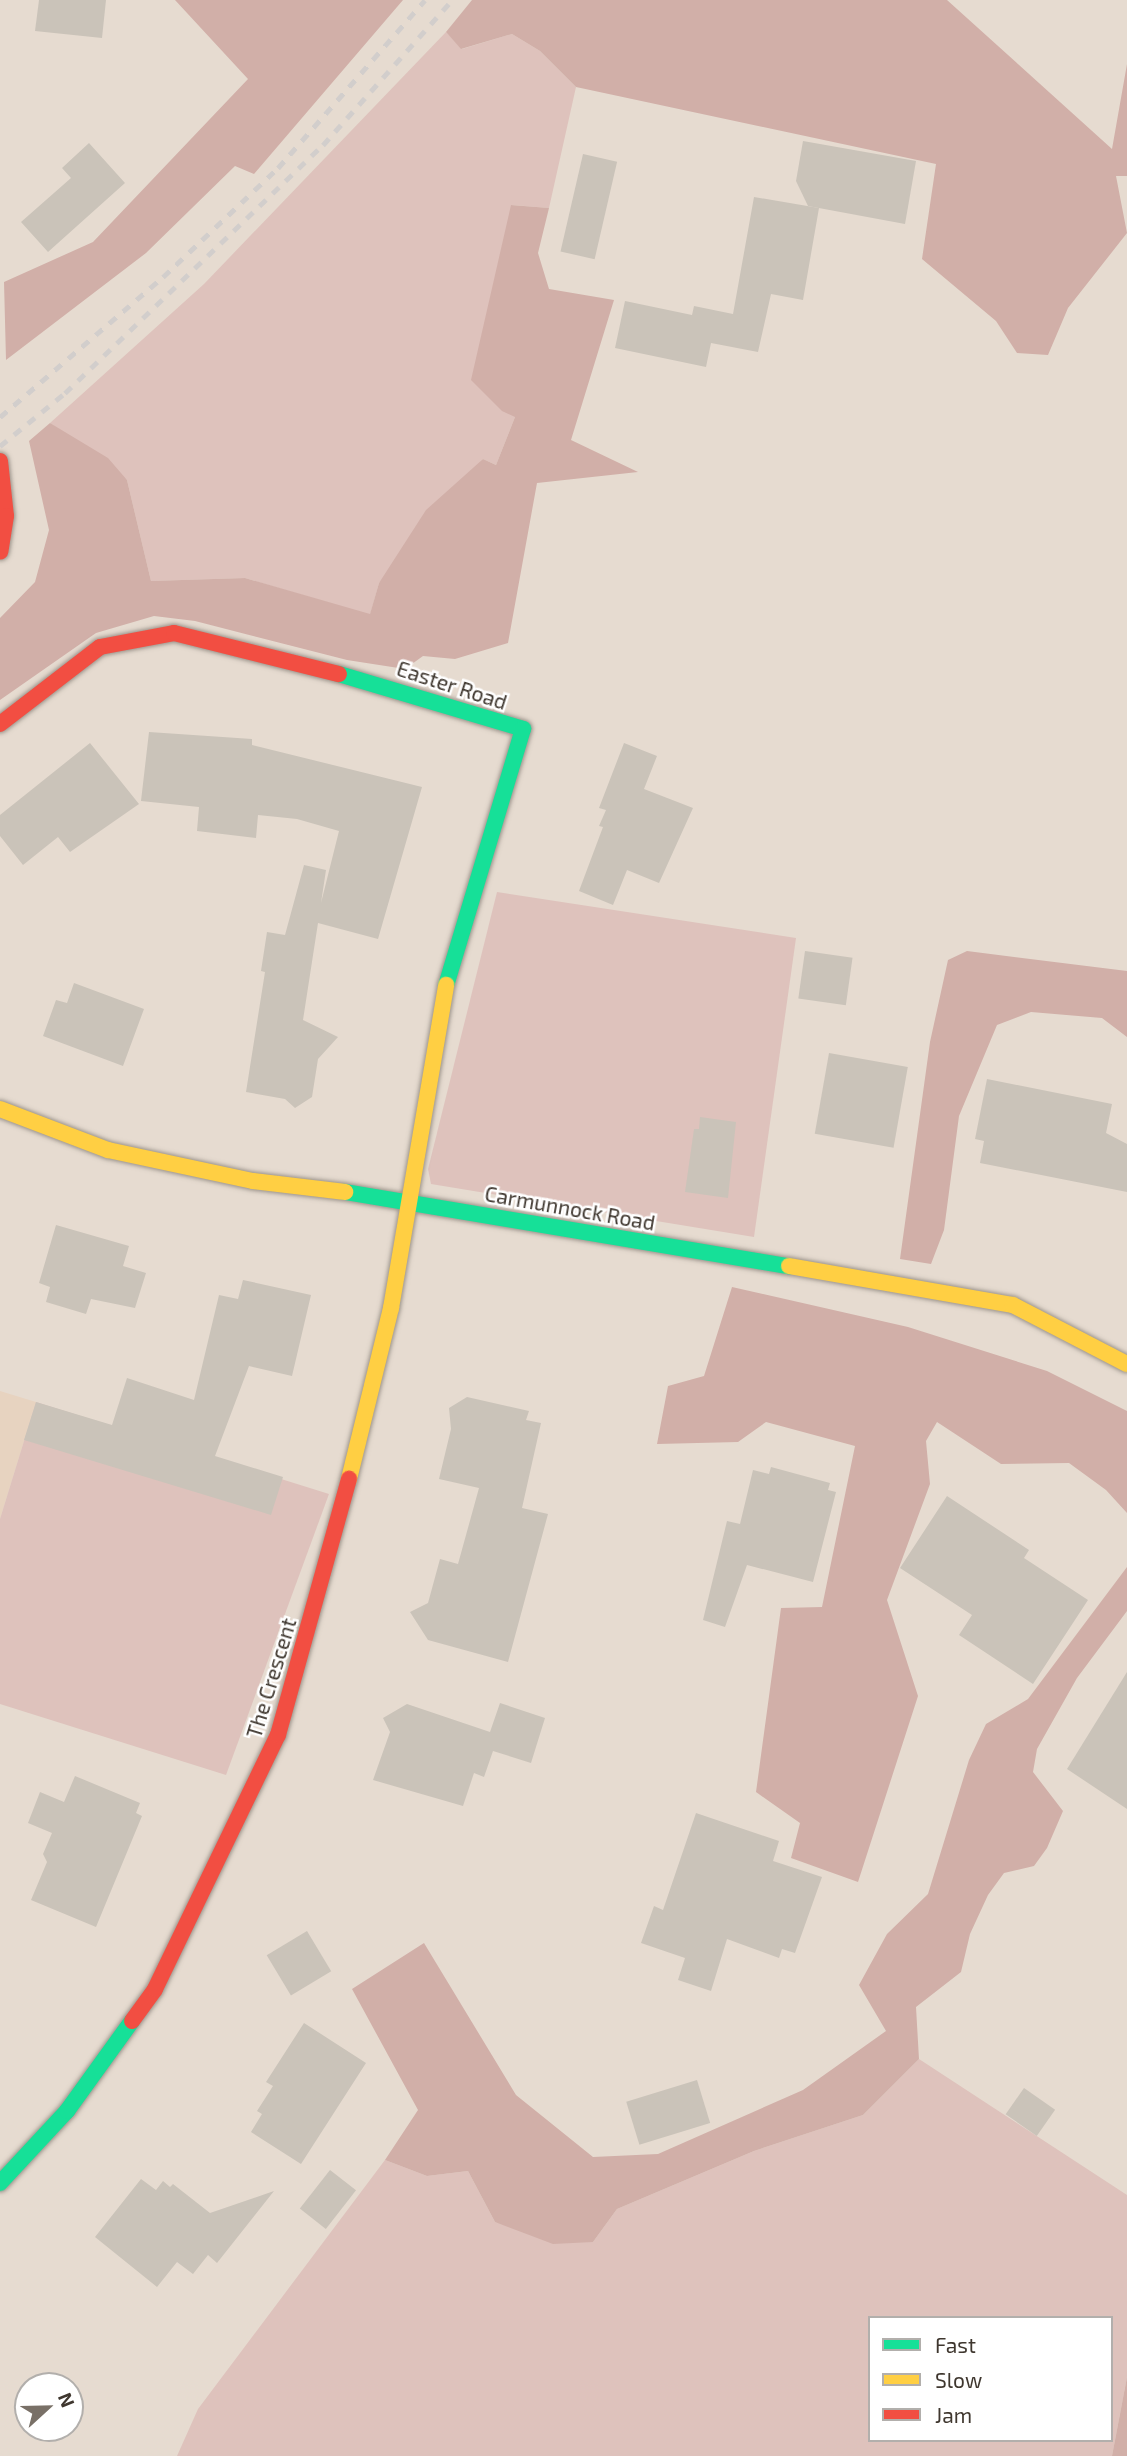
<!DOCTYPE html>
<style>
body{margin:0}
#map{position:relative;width:1127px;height:2456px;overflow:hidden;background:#e6dbd0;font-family:"Exo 2",sans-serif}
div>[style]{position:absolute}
.built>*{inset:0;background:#e7d3c0}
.green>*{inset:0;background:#dec2bc}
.forest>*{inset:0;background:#d1afa8}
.building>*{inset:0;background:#cac3b9;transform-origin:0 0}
.roads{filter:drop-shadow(0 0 2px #9d958c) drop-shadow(0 0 2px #9d958c)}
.fast>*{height:16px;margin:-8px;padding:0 8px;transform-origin:8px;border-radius:8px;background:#16e098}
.slow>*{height:16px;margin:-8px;padding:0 8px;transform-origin:8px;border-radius:8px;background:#ffcf43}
.jam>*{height:16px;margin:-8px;padding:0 8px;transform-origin:8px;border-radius:8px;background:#f24e42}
.rail>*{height:5px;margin-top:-2.5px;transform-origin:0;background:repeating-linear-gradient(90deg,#d2cecc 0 9px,transparent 0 18px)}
span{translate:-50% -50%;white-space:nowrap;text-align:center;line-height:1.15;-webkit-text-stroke:5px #fff;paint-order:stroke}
.street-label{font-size:21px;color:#3f372f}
.legend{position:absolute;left:868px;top:2316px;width:245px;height:126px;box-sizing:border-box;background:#fff;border:2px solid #b2afac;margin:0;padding:9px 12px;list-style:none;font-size:21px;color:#3f372f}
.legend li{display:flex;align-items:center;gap:14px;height:35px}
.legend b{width:35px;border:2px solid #b2afac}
.north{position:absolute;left:14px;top:2372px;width:70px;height:70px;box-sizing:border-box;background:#fff;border:2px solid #b2afac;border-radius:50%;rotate:68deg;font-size:19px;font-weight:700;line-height:28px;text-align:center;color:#3f372f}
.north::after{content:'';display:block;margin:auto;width:24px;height:32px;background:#797067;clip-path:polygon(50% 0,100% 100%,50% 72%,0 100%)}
</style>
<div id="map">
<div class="built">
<div style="clip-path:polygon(0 1391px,36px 1402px,0 1519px)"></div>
</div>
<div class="green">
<div style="clip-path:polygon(446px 32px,462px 49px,512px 34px,540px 51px,576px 87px,549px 208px,512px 205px,515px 417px,496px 465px,483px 459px,379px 583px,370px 615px,245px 578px,151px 581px,127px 480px,50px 423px,204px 284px)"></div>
<div style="clip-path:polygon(497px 892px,796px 938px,754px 1237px,431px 1184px,428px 1169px)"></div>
<div style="clip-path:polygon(36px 1402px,329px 1494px,226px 1775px,0 1704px,0 1519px)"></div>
<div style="clip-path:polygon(evenodd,919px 2059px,1127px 2195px,1127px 2377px,1112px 2456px,177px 2456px,198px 2409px,385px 2160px,427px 2176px,468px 2171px,495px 2222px,593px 2242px,617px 2209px,754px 2151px,863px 2115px,919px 2059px,870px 2318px,1111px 2318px,1111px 2440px,870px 2440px,870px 2318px)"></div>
</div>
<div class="forest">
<div style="clip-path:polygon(175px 0,403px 0,254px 174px,235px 166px,146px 253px,6px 360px,4px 282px,93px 242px,248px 79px)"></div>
<div style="clip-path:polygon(472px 0,947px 0,1112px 149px,1127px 64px,1127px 176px,1116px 176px,1127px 233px,1068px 308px,1048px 355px,1017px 353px,996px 321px,922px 259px,936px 164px,576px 87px,540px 51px,512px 34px,461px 49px,446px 32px)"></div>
<div style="clip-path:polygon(511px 205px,549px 208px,538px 253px,549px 289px,614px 300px,571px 440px,638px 472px,537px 483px,508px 643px,455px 659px,423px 656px,405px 669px,347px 660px,195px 621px,154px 616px,96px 633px,0 700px,0 618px,35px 582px,49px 530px,29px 441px,50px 423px,108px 458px,127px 480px,151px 581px,245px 578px,370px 614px,379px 583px,426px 510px,483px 459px,496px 465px,515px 417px,502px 411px,471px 380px)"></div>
<div style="clip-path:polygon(967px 951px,1127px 971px,1127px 1037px,1102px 1018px,1031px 1012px,997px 1025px,959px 1116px,944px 1230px,931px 1264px,900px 1259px,930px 1042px,948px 960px)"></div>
<div style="clip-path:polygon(732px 1287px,908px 1327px,1047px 1371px,1127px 1411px,1127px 1513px,1106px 1490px,1069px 1463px,1001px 1464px,937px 1422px,926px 1441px,930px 1484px,887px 1600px,918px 1696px,858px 1882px,791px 1858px,800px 1823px,756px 1792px,781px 1608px,822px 1607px,855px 1446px,766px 1422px,738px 1442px,657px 1444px,668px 1386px,704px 1376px)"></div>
<div style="clip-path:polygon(1127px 1567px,1127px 1611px,1077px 1678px,1037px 1749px,1033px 1772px,1063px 1811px,1047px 1848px,1034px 1866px,1004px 1873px,988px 1895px,970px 1934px,961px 1972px,916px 2007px,919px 2059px,863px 2115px,754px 2151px,617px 2209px,593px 2242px,553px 2244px,495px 2222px,468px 2171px,427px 2176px,385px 2160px,418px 2110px,352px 1989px,424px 1943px,516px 2095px,593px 2157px,658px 2154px,803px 2090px,886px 2031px,859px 1985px,887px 1934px,928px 1894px,969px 1760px,986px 1724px,1028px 1699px)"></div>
<div style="clip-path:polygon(1127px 2377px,1127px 2456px,1112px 2456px)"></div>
</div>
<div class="building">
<div style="clip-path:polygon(39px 0,106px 0,102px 38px,35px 31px)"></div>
<div style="clip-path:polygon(803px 141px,916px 161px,905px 224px,808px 206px,796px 181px)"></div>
<div style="clip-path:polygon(89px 143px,125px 183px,48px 252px,21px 222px,71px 178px,62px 168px)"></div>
<div style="left:583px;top:154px;width:35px;height:100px;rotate:13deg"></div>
<div style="clip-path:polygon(754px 197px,819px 208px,803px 300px,771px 294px,758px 352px,711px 343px,706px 367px,615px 348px,625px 301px,692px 315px,694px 306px,733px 314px)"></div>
<div style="clip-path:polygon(149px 732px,252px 739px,252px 745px,422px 787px,378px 939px,318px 923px,303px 1020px,338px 1037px,318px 1059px,312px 1097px,295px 1108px,285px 1099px,246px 1092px,265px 972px,261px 971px,267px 932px,285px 935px,304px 865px,326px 870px,321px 903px,339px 831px,297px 819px,258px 815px,256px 838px,197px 831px,199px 807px,141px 801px)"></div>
<div style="clip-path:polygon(90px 743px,139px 804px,70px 852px,58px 837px,23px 865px,0 836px,0 815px)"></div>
<div style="clip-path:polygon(624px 743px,657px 756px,644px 789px,693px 808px,659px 883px,627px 870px,613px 905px,579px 891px,603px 827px,599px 826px,606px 810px,599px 808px)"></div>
<div style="left:805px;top:951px;width:48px;height:48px;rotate:8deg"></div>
<div style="clip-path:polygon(74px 983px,144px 1009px,123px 1066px,43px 1036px,56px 1000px,67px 1003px)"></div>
<div style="left:829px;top:1053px;width:80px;height:82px;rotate:10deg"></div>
<div style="clip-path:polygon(987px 1079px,1112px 1104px,1106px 1133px,1127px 1144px,1127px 1192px,980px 1163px,984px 1141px,975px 1139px)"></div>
<div style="clip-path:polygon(700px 1117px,736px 1122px,728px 1198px,685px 1192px,694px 1129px,699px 1129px)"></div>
<div style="clip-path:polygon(56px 1225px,129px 1246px,123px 1266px,146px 1273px,135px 1308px,91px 1299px,86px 1314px,46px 1302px,50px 1287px,39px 1283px)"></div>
<div style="clip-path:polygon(243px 1280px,311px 1295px,292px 1376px,249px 1366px,215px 1456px,283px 1477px,271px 1515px,24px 1440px,36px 1402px,112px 1425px,127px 1378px,194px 1400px,219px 1295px,238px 1299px)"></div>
<div style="clip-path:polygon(467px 1397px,529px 1411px,526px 1420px,541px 1423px,522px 1508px,548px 1514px,508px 1662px,428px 1640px,410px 1612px,428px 1603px,440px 1559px,458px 1564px,479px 1488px,439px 1479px,451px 1429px,449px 1408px)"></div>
<div style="clip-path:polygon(771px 1467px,830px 1483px,828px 1490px,836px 1492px,813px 1582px,747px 1565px,725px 1627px,703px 1620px,727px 1521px,740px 1524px,753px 1470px,769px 1474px)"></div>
<div style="clip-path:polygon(947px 1496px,1029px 1550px,1024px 1558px,1088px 1600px,1033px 1684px,959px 1635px,972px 1615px,900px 1568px)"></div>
<div style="clip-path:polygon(1127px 1672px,1127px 1809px,1067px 1769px)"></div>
<div style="clip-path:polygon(500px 1703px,545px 1718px,531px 1763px,493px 1751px,484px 1777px,474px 1773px,463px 1806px,373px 1780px,390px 1732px,383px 1718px,407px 1704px,490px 1732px)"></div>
<div style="clip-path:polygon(75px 1776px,140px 1803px,136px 1813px,142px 1816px,96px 1927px,31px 1900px,47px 1862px,43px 1854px,52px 1833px,28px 1823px,40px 1792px,64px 1802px)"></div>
<div style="clip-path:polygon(696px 1813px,779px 1841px,773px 1861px,822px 1877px,795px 1953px,782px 1949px,779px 1958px,727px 1939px,711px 1991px,678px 1980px,685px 1958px,641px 1943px,654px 1906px,663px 1910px)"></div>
<div style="left:307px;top:1931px;width:47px;height:47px;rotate:59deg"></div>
<div style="clip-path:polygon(304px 2023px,366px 2063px,301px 2164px,251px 2132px,262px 2114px,257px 2111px,273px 2086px,266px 2082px)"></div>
<div style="left:697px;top:2080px;width:45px;height:74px;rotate:73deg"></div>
<div style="left:1024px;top:2088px;width:38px;height:32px;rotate:35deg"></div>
<div style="left:330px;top:2170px;width:33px;height:49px;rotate:38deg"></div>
<div style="clip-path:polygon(141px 2179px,156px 2190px,163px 2181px,170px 2187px,173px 2184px,210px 2213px,274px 2191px,217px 2263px,208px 2255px,193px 2274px,177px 2262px,157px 2287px,95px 2237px)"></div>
</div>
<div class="roads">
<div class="fast">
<div style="left:339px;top:674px;width:192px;rotate:16.6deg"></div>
<div style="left:523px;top:729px;width:267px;rotate:106.7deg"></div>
<div style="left:345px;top:1192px;width:450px;rotate:9.5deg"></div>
<div style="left:0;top:2183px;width:98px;rotate:-47.1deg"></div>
<div style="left:67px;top:2111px;width:111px;rotate:-54.2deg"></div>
</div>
<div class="slow">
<div style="left:0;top:1109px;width:116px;rotate:20.8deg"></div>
<div style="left:108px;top:1150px;width:148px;rotate:12.1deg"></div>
<div style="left:253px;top:1181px;width:93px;rotate:6.8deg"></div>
<div style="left:789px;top:1266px;width:227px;rotate:9.9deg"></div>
<div style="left:1013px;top:1305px;width:128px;rotate:27.4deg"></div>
<div style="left:349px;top:1479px;width:176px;rotate:-76.2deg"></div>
<div style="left:391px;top:1308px;width:328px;rotate:-80.3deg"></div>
</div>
<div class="jam">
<div style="left:0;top:461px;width:55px;rotate:83.8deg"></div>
<div style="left:6px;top:516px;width:36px;rotate:99deg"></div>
<div style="left:0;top:724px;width:126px;rotate:-37.6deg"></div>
<div style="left:100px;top:647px;width:75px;rotate:-10.7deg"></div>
<div style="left:174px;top:633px;width:170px;rotate:14deg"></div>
<div style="left:132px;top:2021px;width:39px;rotate:-54deg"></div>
<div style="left:155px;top:1989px;width:282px;rotate:-64.2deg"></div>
<div style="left:278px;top:1735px;width:266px;rotate:-74.5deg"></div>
</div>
</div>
<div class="rail">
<div style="left:0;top:417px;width:215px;rotate:-40.7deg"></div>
<div style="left:163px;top:277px;width:158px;rotate:-43.5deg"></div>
<div style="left:278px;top:168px;width:223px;rotate:-48.8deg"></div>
<div style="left:0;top:446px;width:84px;rotate:-39.2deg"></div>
<div style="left:65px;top:393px;width:358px;rotate:-43.9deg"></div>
<div style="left:323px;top:145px;width:194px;rotate:-48.3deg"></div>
</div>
<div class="street-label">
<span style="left:452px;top:685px;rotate:18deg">Easter Road</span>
<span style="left:570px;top:1208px;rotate:10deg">Carmunnock Road</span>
<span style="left:271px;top:1678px;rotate:-73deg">The Crescent</span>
</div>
<ul class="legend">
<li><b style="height:9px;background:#16e098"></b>Fast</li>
<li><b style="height:9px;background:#ffcf43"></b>Slow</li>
<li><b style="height:9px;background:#f24e42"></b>Jam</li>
</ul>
<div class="north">N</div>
</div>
